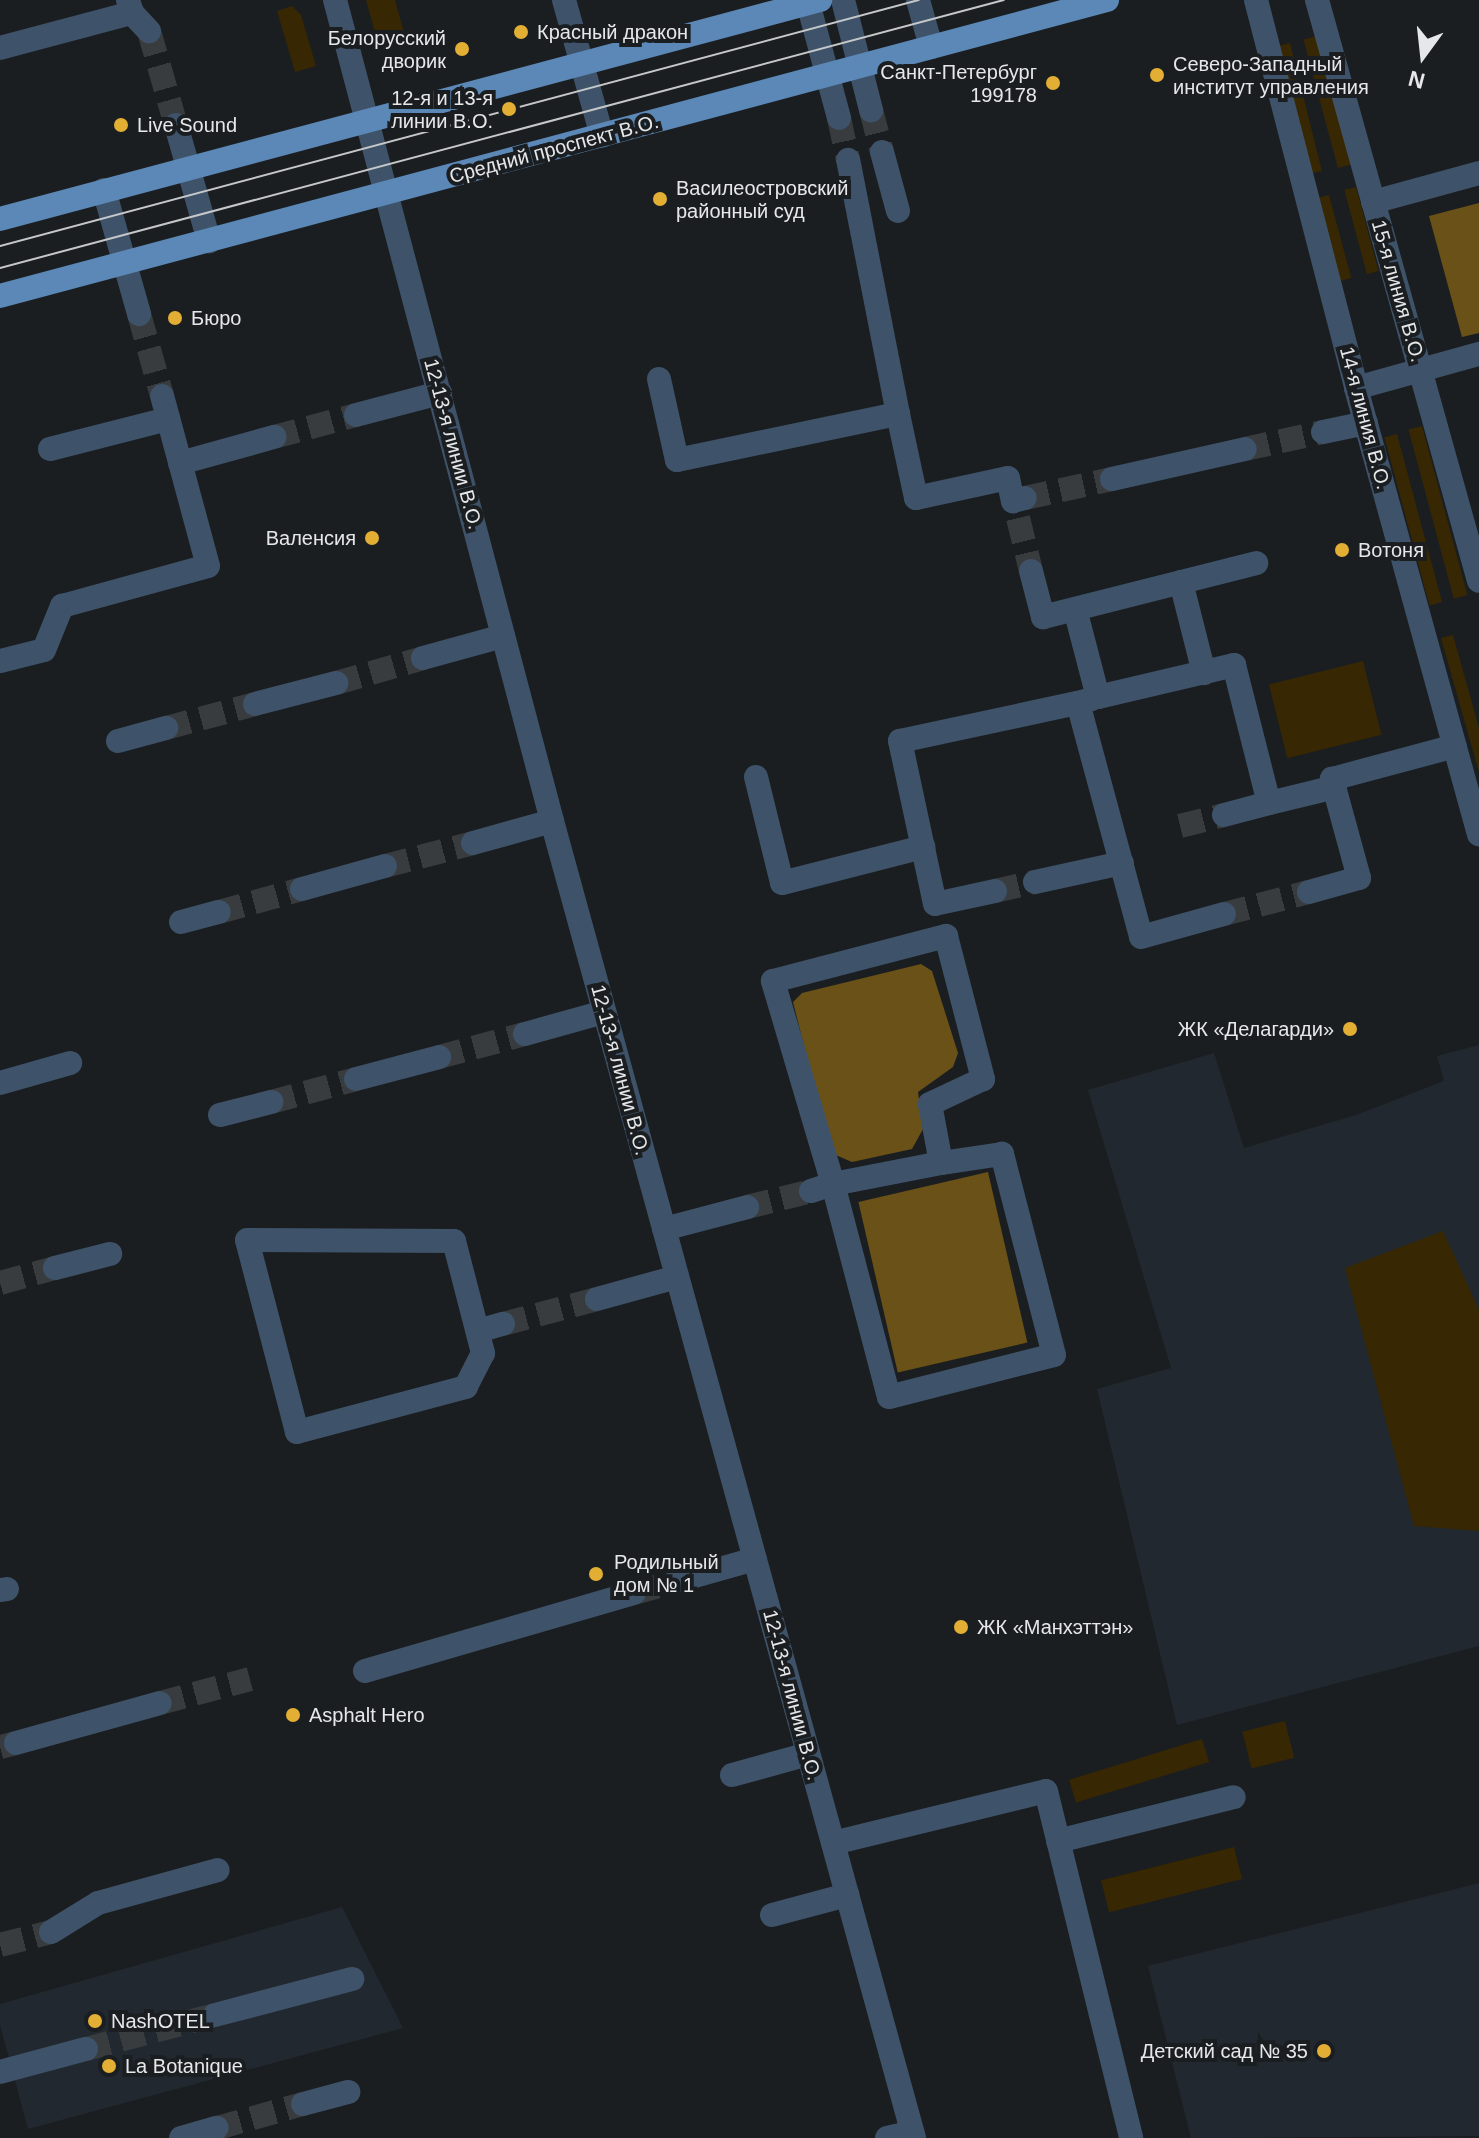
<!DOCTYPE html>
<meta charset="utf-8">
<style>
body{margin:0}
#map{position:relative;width:1479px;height:2138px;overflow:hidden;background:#1b1e21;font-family:Helvetica,sans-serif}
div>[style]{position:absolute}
.built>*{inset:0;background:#21282f}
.green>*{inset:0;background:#372702;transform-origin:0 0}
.forest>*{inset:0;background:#6a5117;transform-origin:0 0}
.minor-tunnel>*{height:24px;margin-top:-12px;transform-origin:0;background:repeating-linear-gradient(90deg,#393c3f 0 24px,transparent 0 36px)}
.minor>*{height:24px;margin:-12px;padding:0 12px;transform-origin:12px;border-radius:12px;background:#3e5369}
.major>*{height:24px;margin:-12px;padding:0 12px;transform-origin:12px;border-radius:12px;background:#5b88b6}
.tram>*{height:2px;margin:-1px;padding:0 1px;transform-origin:1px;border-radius:1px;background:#c5c7c9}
.dots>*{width:22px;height:22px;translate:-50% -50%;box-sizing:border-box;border:4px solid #1b1e21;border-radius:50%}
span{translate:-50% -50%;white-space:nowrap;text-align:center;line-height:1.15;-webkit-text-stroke:8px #1b1e21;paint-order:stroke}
.poi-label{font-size:20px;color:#e5e7e9}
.left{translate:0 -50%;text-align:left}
.right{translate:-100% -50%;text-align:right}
.street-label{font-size:20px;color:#e5e7e9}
.north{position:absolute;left:1383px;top:16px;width:80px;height:80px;-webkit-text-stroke:6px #1b1e21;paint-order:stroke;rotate:195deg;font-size:22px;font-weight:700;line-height:32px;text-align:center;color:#e5e7e9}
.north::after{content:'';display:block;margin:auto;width:28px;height:36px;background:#e5e7e9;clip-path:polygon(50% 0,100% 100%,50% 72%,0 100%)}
</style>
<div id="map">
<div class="built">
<div style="clip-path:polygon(1479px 1045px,1479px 1646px,1177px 1725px,1097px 1389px,1171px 1368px,1088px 1090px,1214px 1053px,1244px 1148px,1356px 1115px,1444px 1081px,1437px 1056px)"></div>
<div style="clip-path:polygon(1479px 1883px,1479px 2136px,1191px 2138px,1148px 1966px)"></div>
<div style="clip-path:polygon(342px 1907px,403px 2028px,28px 2129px,0 2025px,0 2004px)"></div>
</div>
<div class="green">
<div style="clip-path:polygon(366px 0,395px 0,407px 43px,380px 51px)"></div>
<div style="clip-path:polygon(292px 6px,301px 15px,316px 66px,295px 72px,277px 11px)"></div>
<div style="left:1317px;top:36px;width:133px;height:14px;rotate:75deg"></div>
<div style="left:1290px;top:43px;width:132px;height:14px;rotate:76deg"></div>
<div style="left:1356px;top:187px;width:87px;height:12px;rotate:75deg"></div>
<div style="left:1329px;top:195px;width:86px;height:11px;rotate:75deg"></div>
<div style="left:1422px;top:426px;width:175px;height:14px;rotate:75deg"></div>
<div style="left:1397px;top:434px;width:174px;height:13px;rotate:75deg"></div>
<div style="clip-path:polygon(1453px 635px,1479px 728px,1479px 772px,1441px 638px)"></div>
<div style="left:1363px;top:661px;width:76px;height:97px;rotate:76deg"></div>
<div style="clip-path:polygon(1443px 1231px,1479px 1310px,1479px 1531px,1414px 1526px,1345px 1268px)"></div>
<div style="left:1285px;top:1721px;width:38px;height:44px;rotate:76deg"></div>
<div style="left:1202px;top:1739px;width:24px;height:139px;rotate:73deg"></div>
<div style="left:1234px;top:1847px;width:33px;height:137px;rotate:76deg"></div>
</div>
<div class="forest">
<div style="clip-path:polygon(1479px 203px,1479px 333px,1462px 337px,1429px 216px)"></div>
<div style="clip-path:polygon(921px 964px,932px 971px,958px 1053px,953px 1067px,918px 1092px,923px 1129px,912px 1149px,852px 1162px,831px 1153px,793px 1002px,802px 993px)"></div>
<div style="left:988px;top:1172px;width:175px;height:133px;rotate:77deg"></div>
</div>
<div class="minor-tunnel">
<div style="left:149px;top:31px;width:98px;rotate:74deg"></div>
<div style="left:871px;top:110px;width:43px;rotate:75.3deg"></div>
<div style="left:839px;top:118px;width:43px;rotate:77.9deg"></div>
<div style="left:139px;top:314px;width:85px;rotate:74.3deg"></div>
<div style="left:274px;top:437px;width:85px;rotate:-15deg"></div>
<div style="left:1245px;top:449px;width:80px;rotate:-12.3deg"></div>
<div style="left:1025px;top:498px;width:89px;rotate:-12.3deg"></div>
<div style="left:1018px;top:518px;width:55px;rotate:76.2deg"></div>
<div style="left:336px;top:683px;width:91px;rotate:-16deg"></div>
<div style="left:166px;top:728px;width:92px;rotate:-15.1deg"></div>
<div style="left:1180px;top:826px;width:45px;rotate:-14deg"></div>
<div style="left:385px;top:866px;width:91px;rotate:-14.6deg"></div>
<div style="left:995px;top:891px;width:41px;rotate:-12.7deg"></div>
<div style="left:219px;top:912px;width:86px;rotate:-15.5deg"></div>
<div style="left:1224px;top:914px;width:88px;rotate:-14.5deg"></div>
<div style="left:439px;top:1057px;width:89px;rotate:-15deg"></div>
<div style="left:271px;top:1102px;width:88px;rotate:-15.1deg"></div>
<div style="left:747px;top:1207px;width:66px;rotate:-14deg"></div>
<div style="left:0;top:1283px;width:57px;rotate:-15.3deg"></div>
<div style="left:503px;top:1324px;width:97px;rotate:-14.9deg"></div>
<div style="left:634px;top:1593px;width:45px;rotate:-15.6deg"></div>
<div style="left:160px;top:1703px;width:93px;rotate:-14.9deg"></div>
<div style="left:0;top:1747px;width:16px;rotate:-14deg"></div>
<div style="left:0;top:1945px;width:53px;rotate:-14.3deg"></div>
<div style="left:86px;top:2049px;width:133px;rotate:-14.8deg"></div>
<div style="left:217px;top:2128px;width:89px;rotate:-15.6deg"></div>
</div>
<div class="minor">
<div style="left:128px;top:0;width:14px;rotate:73deg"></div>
<div style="left:132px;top:13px;width:25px;rotate:47deg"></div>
<div style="left:335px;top:0;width:849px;rotate:75.19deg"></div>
<div style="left:552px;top:821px;width:1366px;rotate:74.63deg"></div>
<div style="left:564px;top:0;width:141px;rotate:74.4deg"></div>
<div style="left:843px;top:0;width:114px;rotate:75.7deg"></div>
<div style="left:918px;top:0;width:49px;rotate:74.5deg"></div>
<div style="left:1256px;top:0;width:401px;rotate:75.5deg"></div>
<div style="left:1356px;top:388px;width:463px;rotate:74.6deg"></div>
<div style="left:1317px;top:0;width:603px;rotate:74.42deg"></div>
<div style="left:808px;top:3px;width:119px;rotate:74.9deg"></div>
<div style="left:0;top:48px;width:137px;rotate:-14.9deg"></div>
<div style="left:176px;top:125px;width:121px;rotate:74.1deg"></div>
<div style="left:882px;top:152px;width:61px;rotate:74.8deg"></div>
<div style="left:104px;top:190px;width:129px;rotate:74.2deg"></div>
<div style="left:1373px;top:202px;width:110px;rotate:-15.3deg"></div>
<div style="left:659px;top:379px;width:83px;rotate:77.5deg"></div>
<div style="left:677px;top:460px;width:226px;rotate:-11.8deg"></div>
<div style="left:898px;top:414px;width:259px;rotate:-101.1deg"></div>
<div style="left:1356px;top:388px;width:128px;rotate:-15.5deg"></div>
<div style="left:898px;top:414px;width:86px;rotate:77.9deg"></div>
<div style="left:916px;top:498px;width:94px;rotate:-12.3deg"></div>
<div style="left:1008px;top:478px;width:24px;rotate:78deg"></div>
<div style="left:1013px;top:501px;width:12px;rotate:-14deg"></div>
<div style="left:356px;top:415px;width:87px;rotate:-14.7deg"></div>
<div style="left:1323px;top:432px;width:44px;rotate:-11.8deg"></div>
<div style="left:50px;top:449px;width:122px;rotate:-14.3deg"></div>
<div style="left:180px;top:463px;width:98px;rotate:-15.5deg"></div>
<div style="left:1112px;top:479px;width:136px;rotate:-12.7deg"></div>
<div style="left:1031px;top:571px;width:48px;rotate:75.4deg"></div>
<div style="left:1043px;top:617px;width:220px;rotate:-14.2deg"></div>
<div style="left:1181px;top:582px;width:94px;rotate:75.8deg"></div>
<div style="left:1075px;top:609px;width:91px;rotate:75.4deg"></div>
<div style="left:1098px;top:697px;width:140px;rotate:-13.2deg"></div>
<div style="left:1234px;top:665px;width:142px;rotate:75.8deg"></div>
<div style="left:1269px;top:803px;width:68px;rotate:-13.6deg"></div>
<div style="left:423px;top:658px;width:83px;rotate:-15.4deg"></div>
<div style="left:0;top:661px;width:45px;rotate:-14deg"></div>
<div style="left:44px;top:650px;width:48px;rotate:-67.8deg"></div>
<div style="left:62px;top:606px;width:151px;rotate:-15.3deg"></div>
<div style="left:208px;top:566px;width:176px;rotate:-105.1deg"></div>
<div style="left:1092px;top:699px;width:15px;rotate:164deg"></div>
<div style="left:1078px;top:703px;width:242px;rotate:74.9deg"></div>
<div style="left:1141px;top:937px;width:86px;rotate:-15.5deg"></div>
<div style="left:255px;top:704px;width:84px;rotate:-14.5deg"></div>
<div style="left:118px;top:741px;width:50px;rotate:-15.2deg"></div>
<div style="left:756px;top:777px;width:109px;rotate:76.2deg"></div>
<div style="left:782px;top:883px;width:146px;rotate:-14.3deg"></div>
<div style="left:1224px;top:815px;width:47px;rotate:-14.9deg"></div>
<div style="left:473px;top:843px;width:82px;rotate:-15.6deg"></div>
<div style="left:1035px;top:882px;width:89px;rotate:-12.3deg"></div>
<div style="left:302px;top:889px;width:86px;rotate:-15.5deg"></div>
<div style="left:995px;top:891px;width:61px;rotate:167.8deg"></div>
<div style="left:935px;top:904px;width:167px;rotate:-102.1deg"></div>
<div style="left:900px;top:741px;width:182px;rotate:-12.1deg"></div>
<div style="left:1309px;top:892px;width:52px;rotate:-15.6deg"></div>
<div style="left:1359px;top:878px;width:103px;rotate:-105.3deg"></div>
<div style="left:1332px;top:779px;width:127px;rotate:-15deg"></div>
<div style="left:181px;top:922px;width:39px;rotate:-15deg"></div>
<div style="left:525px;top:1034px;width:82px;rotate:-15.6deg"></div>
<div style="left:356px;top:1079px;width:86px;rotate:-14.8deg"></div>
<div style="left:0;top:1083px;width:73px;rotate:-15.9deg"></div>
<div style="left:220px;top:1115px;width:53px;rotate:-14.3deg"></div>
<div style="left:811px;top:1191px;width:23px;rotate:-18deg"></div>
<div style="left:833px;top:1184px;width:212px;rotate:-106.5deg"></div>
<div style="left:773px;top:981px;width:179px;rotate:-14.6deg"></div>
<div style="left:946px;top:936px;width:148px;rotate:75.5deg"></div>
<div style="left:983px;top:1079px;width:59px;rotate:154.7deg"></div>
<div style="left:930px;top:1104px;width:60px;rotate:79.4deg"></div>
<div style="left:941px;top:1163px;width:110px;rotate:169deg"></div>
<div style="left:833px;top:1184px;width:220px;rotate:75.3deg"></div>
<div style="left:889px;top:1397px;width:170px;rotate:-14.3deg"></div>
<div style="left:1054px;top:1355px;width:208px;rotate:-104.5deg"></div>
<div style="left:1002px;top:1154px;width:62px;rotate:171.6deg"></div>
<div style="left:664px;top:1229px;width:86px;rotate:-14.8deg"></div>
<div style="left:247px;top:1240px;width:207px;rotate:0.3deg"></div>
<div style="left:454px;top:1241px;width:116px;rotate:75.5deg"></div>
<div style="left:483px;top:1353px;width:38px;rotate:117deg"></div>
<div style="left:466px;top:1387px;width:175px;rotate:165.1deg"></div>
<div style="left:297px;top:1432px;width:198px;rotate:-104.6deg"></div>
<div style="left:55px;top:1268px;width:57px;rotate:-14.3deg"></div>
<div style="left:597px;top:1299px;width:83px;rotate:-15.4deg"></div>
<div style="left:478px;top:1331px;width:26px;rotate:-16deg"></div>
<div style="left:677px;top:1581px;width:81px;rotate:-15.8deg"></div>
<div style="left:0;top:1590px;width:7px;rotate:-8deg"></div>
<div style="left:365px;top:1671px;width:280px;rotate:-16.2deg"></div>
<div style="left:16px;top:1743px;width:149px;rotate:-15.5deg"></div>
<div style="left:732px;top:1775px;width:79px;rotate:-15.4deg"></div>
<div style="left:1058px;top:1841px;width:181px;rotate:-14deg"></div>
<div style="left:833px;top:1843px;width:219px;rotate:-13.7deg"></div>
<div style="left:1046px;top:1791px;width:357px;rotate:76.2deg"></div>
<div style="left:772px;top:1915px;width:78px;rotate:-14.9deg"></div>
<div style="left:51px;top:1932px;width:55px;rotate:-31.7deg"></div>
<div style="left:98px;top:1903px;width:124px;rotate:-15.4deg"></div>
<div style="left:215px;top:2015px;width:142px;rotate:-14.7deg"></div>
<div style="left:0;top:2072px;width:89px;rotate:-15deg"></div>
<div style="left:303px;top:2104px;width:47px;rotate:-14.9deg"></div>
<div style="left:181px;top:2138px;width:37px;rotate:-16deg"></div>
<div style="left:887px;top:2138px;width:26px;rotate:-13deg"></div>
</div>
<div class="major">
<div style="left:0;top:219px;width:849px;rotate:-14.95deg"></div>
<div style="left:0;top:296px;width:1146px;rotate:-14.97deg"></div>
</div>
<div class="tram">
<div style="left:0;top:246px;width:951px;rotate:-14.99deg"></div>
<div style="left:0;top:268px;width:1039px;rotate:-14.95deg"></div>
</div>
<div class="dots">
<div style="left:521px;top:32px;background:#e2af34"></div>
<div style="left:462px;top:49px;background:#e2af34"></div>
<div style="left:1157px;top:75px;background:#e2af34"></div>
<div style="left:1053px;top:83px;background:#e2af34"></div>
<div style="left:509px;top:109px;background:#e2af34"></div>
<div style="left:121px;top:125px;background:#e2af34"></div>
<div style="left:660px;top:199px;background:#e2af34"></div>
<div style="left:175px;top:318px;background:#e2af34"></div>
<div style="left:372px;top:538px;background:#e2af34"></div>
<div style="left:1342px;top:550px;background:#e2af34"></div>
<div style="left:1350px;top:1029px;background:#e2af34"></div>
<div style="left:596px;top:1574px;background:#e2af34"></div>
<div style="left:961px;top:1627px;background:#e2af34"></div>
<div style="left:293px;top:1715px;background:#e2af34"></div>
<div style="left:95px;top:2021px;background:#e2af34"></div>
<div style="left:1324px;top:2051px;background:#e2af34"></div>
<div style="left:109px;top:2066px;background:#e2af34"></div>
</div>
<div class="poi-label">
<span class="left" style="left:537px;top:32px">Красный дракон</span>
<span class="right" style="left:446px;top:50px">Белорусский<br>дворик</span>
<span class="left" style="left:1173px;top:76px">Северо-Западный<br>институт управления</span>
<span class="right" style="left:1037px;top:84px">Санкт-Петербург<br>199178</span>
<span class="right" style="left:493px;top:110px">12-я и 13-я<br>линии В.О.</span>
<span class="left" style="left:137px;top:125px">Live Sound</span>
<span class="left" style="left:676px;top:200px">Василеостровский<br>районный суд</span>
<span class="left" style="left:191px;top:318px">Бюро</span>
<span class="right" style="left:356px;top:538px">Валенсия</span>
<span class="left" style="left:1358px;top:550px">Вотоня</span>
<span class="right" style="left:1334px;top:1029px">ЖК «Делагарди»</span>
<span class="left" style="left:614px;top:1574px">Родильный<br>дом № 1</span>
<span class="left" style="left:977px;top:1627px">ЖК «Манхэттэн»</span>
<span class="left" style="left:309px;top:1715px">Asphalt Hero</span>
<span class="left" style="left:111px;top:2021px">NashOTEL</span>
<span class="right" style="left:1308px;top:2051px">Детский сад № 35</span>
<span class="left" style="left:125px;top:2066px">La Botanique</span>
</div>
<div class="street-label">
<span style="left:554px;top:149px;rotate:-15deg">Средний проспект В.О.</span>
<span style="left:1398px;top:291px;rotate:74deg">15-я линия В.О.</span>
<span style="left:1365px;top:418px;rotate:75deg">14-я линия В.О.</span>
<span style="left:453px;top:444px;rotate:75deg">12-13-я линии В.О.</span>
<span style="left:620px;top:1070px;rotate:75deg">12-13-я линии В.О.</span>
<span style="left:792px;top:1695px;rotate:75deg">12-13-я линии В.О.</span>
</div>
<div class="north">N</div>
</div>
